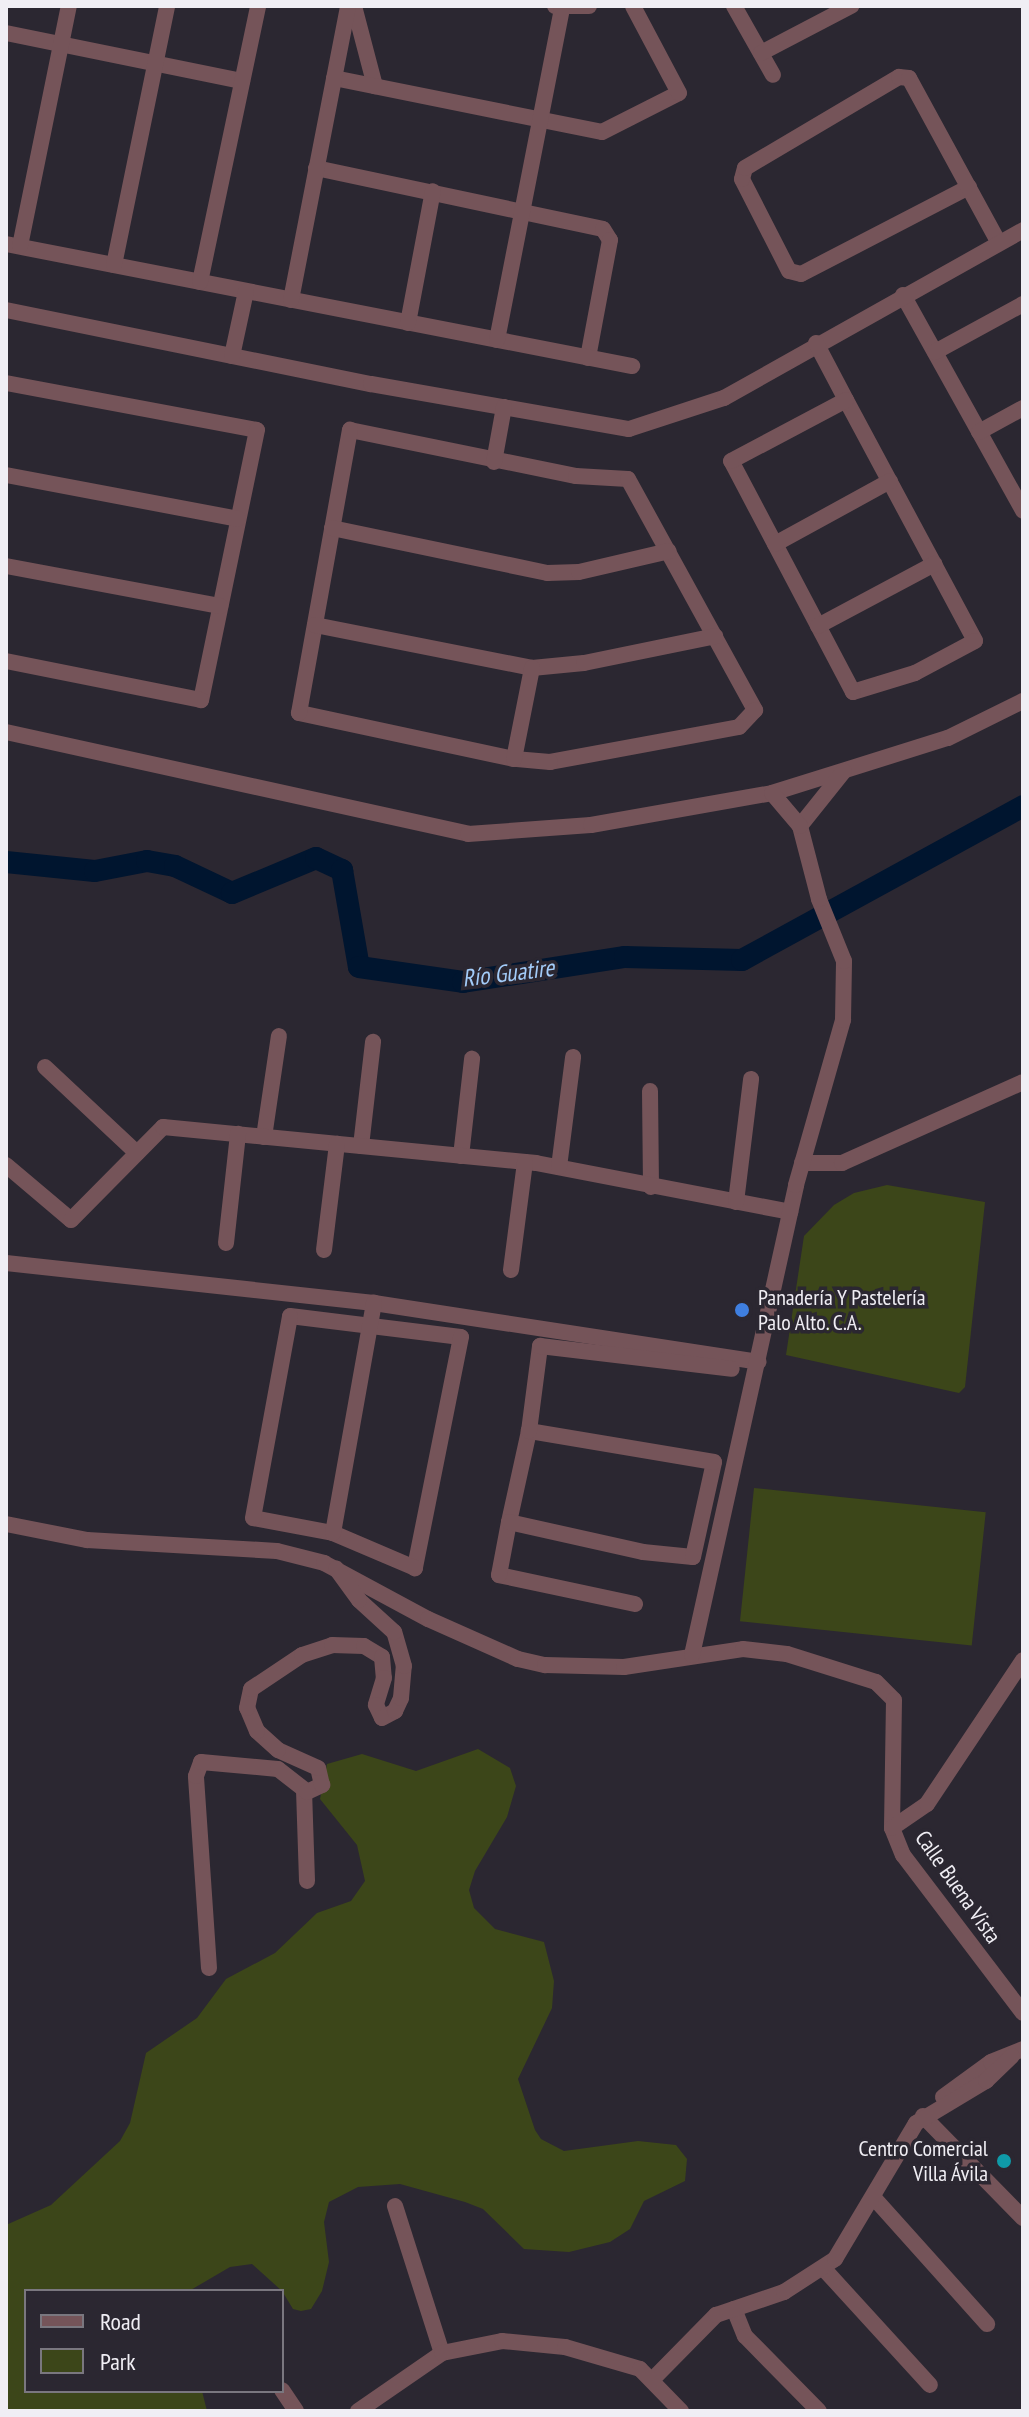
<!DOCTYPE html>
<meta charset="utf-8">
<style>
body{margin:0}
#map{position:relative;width:1029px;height:2417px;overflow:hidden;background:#2b2731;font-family:"PT Sans Narrow",sans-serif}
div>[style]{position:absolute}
.green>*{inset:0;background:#3c4619;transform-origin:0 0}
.river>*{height:22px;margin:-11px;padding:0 11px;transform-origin:11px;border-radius:11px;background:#00152f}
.minor>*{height:16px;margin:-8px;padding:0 8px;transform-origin:8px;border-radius:8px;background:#755459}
.dots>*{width:22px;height:22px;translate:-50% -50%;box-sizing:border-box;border:4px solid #2b2731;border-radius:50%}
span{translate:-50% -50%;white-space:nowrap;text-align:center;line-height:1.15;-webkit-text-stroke:7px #2b2731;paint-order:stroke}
.poi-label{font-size:22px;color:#f0eef4}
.left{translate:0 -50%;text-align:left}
.right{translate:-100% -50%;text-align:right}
.street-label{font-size:22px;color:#f0eef4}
.water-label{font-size:24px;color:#a3ccf9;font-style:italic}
.frame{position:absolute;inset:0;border:8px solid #f0eef4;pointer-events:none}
.legend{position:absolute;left:24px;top:2289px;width:260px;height:104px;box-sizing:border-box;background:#2b2731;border:2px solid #7a777f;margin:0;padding:10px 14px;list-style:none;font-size:24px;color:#f0eef4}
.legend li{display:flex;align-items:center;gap:16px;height:40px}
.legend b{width:40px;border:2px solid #7a777f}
</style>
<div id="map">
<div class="green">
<div style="clip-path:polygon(887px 1185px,985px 1202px,965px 1387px,959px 1393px,786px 1355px,804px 1236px,834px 1205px,854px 1193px)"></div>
<div style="left:754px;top:1488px;width:233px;height:134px;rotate:6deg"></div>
<div style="clip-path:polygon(478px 1749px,510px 1768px,516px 1786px,507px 1817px,475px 1871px,469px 1890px,474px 1908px,495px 1929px,544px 1942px,554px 1981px,552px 2008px,518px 2079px,535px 2130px,541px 2139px,564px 2151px,638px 2141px,676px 2145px,687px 2159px,685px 2181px,644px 2201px,630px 2229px,610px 2242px,569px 2252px,524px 2249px,483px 2209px,465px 2202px,400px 2184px,358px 2187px,329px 2202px,324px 2222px,329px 2262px,322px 2291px,311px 2309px,301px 2311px,293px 2309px,282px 2291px,252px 2264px,230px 2267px,189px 2291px,26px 2291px,26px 2391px,202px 2391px,207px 2411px,6px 2411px,6px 2225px,51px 2205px,120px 2141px,130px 2123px,146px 2053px,197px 2018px,226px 1979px,275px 1953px,317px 1913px,351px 1901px,365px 1881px,357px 1845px,320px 1799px,327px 1764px,362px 1754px,416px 1771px)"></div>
</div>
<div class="river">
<div style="left:6px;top:862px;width:89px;rotate:5.8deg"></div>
<div style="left:95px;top:871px;width:53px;rotate:-10.9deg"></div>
<div style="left:147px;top:861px;width:28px;rotate:10deg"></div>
<div style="left:175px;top:866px;width:63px;rotate:25.3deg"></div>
<div style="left:232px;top:893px;width:91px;rotate:-22.6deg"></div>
<div style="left:316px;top:858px;width:29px;rotate:25deg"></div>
<div style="left:342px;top:870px;width:98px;rotate:80.1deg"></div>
<div style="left:359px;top:967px;width:105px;rotate:8.2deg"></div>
<div style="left:463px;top:982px;width:164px;rotate:-8.8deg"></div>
<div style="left:625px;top:957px;width:117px;rotate:1.5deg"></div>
<div style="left:742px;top:960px;width:320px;rotate:-28.7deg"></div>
</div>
<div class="minor">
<div style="left:354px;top:6px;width:83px;rotate:75.3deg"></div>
<div style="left:555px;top:6px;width:34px"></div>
<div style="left:734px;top:6px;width:79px;rotate:60.5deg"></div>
<div style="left:6px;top:33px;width:241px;rotate:11.5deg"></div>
<div style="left:761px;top:53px;width:102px;rotate:-27.6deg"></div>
<div style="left:334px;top:78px;width:273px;rotate:11.4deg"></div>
<div style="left:602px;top:132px;width:86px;rotate:-26.9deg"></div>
<div style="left:679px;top:93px;width:98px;rotate:-117.9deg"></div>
<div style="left:316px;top:168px;width:293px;rotate:12deg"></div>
<div style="left:603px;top:229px;width:13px;rotate:58deg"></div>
<div style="left:610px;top:240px;width:120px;rotate:100.6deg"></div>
<div style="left:969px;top:187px;width:189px;rotate:152.6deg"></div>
<div style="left:801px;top:274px;width:12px;rotate:-166deg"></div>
<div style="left:789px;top:271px;width:103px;rotate:-117.1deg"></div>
<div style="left:742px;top:179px;width:11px;rotate:-75deg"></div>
<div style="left:745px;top:168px;width:179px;rotate:-30.6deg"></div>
<div style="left:899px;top:77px;width:10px;rotate:6deg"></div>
<div style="left:909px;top:78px;width:188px;rotate:61.4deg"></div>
<div style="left:6px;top:244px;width:638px;rotate:11.03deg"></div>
<div style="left:20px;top:246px;width:245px;rotate:-78.5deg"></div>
<div style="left:114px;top:265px;width:264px;rotate:-78.4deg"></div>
<div style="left:200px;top:282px;width:282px;rotate:-78.1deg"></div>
<div style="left:903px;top:295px;width:247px;rotate:60.9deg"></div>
<div style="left:291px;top:300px;width:299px;rotate:-79deg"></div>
<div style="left:6px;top:310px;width:372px;rotate:11.5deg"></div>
<div style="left:371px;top:384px;width:262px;rotate:9.9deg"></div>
<div style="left:629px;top:429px;width:100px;rotate:-18.1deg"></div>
<div style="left:724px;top:398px;width:343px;rotate:-29.3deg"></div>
<div style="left:408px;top:323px;width:134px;rotate:-79.3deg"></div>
<div style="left:497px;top:340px;width:338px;rotate:-78.9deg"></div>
<div style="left:816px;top:343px;width:64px;rotate:62.2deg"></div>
<div style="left:846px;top:400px;width:273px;rotate:61.8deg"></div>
<div style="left:975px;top:641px;width:68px;rotate:151.9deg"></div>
<div style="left:915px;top:673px;width:65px;rotate:163deg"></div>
<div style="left:853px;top:692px;width:261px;rotate:-117.8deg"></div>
<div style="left:731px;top:461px;width:130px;rotate:-27.9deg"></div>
<div style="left:935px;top:352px;width:100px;rotate:-28.6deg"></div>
<div style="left:232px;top:356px;width:66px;rotate:-77.8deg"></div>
<div style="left:6px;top:383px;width:255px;rotate:10.6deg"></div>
<div style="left:257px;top:430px;width:276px;rotate:101.7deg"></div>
<div style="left:201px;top:700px;width:199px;rotate:-168.7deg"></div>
<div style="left:350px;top:430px;width:231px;rotate:11.5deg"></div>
<div style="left:576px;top:476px;width:52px;rotate:3.3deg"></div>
<div style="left:628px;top:479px;width:264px;rotate:61.2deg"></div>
<div style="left:755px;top:710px;width:23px;rotate:133deg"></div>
<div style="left:739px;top:727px;width:192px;rotate:169.5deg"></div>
<div style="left:550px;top:762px;width:36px;rotate:-175deg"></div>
<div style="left:514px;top:759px;width:220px;rotate:-167.9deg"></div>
<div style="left:299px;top:713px;width:288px;rotate:-79.8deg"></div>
<div style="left:979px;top:432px;width:50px;rotate:-28.6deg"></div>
<div style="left:494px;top:462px;width:56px;rotate:-79.7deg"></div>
<div style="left:6px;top:475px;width:236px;rotate:10.7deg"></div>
<div style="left:332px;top:528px;width:220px;rotate:11.8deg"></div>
<div style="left:547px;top:573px;width:32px;rotate:-2deg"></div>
<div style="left:579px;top:572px;width:92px;rotate:-13.1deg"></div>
<div style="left:775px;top:544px;width:131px;rotate:-28.7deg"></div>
<div style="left:6px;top:566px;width:218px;rotate:10.6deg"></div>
<div style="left:315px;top:625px;width:221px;rotate:11.2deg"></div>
<div style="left:532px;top:668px;width:52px;rotate:-5.5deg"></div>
<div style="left:584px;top:663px;width:134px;rotate:-11.6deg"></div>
<div style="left:818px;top:626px;width:132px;rotate:-28.1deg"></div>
<div style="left:6px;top:732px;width:473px;rotate:12.4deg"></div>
<div style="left:468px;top:834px;width:123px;rotate:-4.2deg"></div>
<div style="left:591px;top:825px;width:184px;rotate:-10deg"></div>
<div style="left:772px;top:793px;width:184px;rotate:-17.4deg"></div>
<div style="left:948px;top:738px;width:84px;rotate:-26.3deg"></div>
<div style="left:514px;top:759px;width:93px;rotate:-78.8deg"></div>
<div style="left:800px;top:826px;width:70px;rotate:-51.3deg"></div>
<div style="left:45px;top:1067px;width:126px;rotate:43.1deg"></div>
<div style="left:650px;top:1091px;width:96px;rotate:89.4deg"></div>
<div style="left:264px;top:1137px;width:102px;rotate:-81.6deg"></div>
<div style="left:361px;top:1146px;width:105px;rotate:-83.4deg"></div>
<div style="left:461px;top:1156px;width:98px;rotate:-83.5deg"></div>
<div style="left:802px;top:1163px;width:40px"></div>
<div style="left:842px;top:1163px;width:198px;rotate:-24.1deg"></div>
<div style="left:6px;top:1165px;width:85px;rotate:40.2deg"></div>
<div style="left:71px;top:1220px;width:131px;rotate:-45.3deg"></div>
<div style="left:163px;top:1127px;width:375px;rotate:5.5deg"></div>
<div style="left:536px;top:1163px;width:259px;rotate:10.9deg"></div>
<div style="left:559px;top:1167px;width:111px;rotate:-82.7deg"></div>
<div style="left:736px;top:1202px;width:124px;rotate:-83deg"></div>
<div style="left:226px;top:1243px;width:110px;rotate:-83.7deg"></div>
<div style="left:324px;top:1250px;width:107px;rotate:-83deg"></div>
<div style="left:6px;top:1263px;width:370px;rotate:6.2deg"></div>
<div style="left:374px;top:1303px;width:389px;rotate:8.7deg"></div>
<div style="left:511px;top:1270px;width:109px;rotate:-82.6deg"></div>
<div style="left:290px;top:1316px;width:172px;rotate:7deg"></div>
<div style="left:461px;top:1337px;width:236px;rotate:101.3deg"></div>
<div style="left:415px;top:1568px;width:89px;rotate:-156.9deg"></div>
<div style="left:333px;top:1533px;width:81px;rotate:-169.4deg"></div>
<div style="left:253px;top:1518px;width:205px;rotate:-79.6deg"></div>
<div style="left:509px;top:1522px;width:93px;rotate:-77.6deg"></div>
<div style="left:6px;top:1524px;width:83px;rotate:11.2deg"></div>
<div style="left:87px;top:1540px;width:190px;rotate:3.3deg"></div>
<div style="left:277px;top:1551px;width:49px;rotate:14.3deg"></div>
<div style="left:324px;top:1563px;width:118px;rotate:28.3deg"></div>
<div style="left:428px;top:1619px;width:98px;rotate:24deg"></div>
<div style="left:518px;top:1659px;width:28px;rotate:13deg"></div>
<div style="left:545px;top:1665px;width:79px;rotate:1.5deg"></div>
<div style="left:624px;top:1667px;width:120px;rotate:-8.6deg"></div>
<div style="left:743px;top:1649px;width:44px;rotate:6.5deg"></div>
<div style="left:787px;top:1654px;width:93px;rotate:17.5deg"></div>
<div style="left:876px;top:1682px;width:25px;rotate:45deg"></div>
<div style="left:894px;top:1700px;width:128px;rotate:90.9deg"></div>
<div style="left:892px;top:1828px;width:29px;rotate:68deg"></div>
<div style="left:903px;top:1855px;width:198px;rotate:52.8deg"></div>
<div style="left:333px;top:1533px;width:234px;rotate:-79.9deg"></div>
<div style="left:635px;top:1604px;width:139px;rotate:-168deg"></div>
<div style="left:499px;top:1575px;width:54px;rotate:-79.3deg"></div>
<div style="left:509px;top:1522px;width:137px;rotate:12.6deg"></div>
<div style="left:643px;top:1552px;width:50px;rotate:5.7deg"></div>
<div style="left:693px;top:1557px;width:97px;rotate:-77.5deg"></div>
<div style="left:714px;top:1462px;width:188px;rotate:-170.5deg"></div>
<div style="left:529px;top:1431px;width:86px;rotate:-82.6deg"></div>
<div style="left:540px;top:1346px;width:193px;rotate:6.8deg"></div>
<div style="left:692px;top:1655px;width:481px;rotate:-77.5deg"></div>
<div style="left:796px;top:1185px;width:172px;rotate:-74.1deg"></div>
<div style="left:843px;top:1020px;width:59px;rotate:-89deg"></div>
<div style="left:844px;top:961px;width:67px;rotate:-112deg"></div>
<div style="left:819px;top:899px;width:75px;rotate:-104.6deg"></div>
<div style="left:800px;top:826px;width:43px;rotate:-130.3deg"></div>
<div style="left:304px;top:1790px;width:91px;rotate:88.1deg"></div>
<div style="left:892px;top:1828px;width:42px;rotate:-34.4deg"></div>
<div style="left:927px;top:1804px;width:173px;rotate:-56.3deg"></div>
<div style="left:209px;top:1968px;width:192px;rotate:-93.9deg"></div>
<div style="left:196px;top:1776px;width:15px;rotate:-70deg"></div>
<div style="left:201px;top:1762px;width:77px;rotate:5.2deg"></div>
<div style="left:278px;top:1769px;width:37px;rotate:38deg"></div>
<div style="left:307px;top:1792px;width:17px;rotate:-25deg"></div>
<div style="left:322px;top:1785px;width:17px;rotate:-103deg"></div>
<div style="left:318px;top:1768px;width:44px;rotate:-155.8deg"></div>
<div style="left:278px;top:1750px;width:28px;rotate:-138deg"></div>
<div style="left:257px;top:1731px;width:25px;rotate:-113deg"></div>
<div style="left:247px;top:1708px;width:19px;rotate:-78deg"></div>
<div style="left:251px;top:1689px;width:61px;rotate:-33.7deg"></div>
<div style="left:302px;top:1655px;width:32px;rotate:-18deg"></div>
<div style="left:332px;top:1645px;width:32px;rotate:2deg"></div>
<div style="left:364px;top:1646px;width:21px;rotate:31deg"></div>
<div style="left:382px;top:1657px;width:21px;rotate:85deg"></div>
<div style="left:384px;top:1678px;width:28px;rotate:107deg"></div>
<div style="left:376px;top:1705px;width:14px;rotate:65deg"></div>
<div style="left:382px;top:1718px;width:15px;rotate:-28deg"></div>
<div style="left:395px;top:1711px;width:14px;rotate:-65deg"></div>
<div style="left:401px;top:1698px;width:32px;rotate:-85deg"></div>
<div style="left:404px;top:1666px;width:35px;rotate:-106deg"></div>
<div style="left:394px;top:1632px;width:47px;rotate:-137.6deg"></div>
<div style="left:359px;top:1600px;width:39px;rotate:-126deg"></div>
<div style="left:943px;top:2097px;width:59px;rotate:-36.1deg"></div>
<div style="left:991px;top:2062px;width:35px;rotate:-22deg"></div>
<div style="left:923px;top:2116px;width:143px;rotate:45.6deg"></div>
<div style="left:875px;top:2199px;width:168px;rotate:48.1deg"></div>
<div style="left:395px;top:2206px;width:154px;rotate:72.3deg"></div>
<div style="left:824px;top:2269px;width:157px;rotate:47.6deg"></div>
<div style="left:734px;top:2309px;width:29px;rotate:68deg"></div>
<div style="left:745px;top:2336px;width:105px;rotate:45.4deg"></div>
<div style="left:653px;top:2379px;width:90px;rotate:-45.5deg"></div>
<div style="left:716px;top:2315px;width:72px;rotate:-18.7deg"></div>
<div style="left:784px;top:2292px;width:61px;rotate:-32.9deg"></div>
<div style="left:835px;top:2259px;width:158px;rotate:-59.2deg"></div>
<div style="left:916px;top:2123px;width:82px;rotate:-31deg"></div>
<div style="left:986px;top:2081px;width:36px;rotate:-44deg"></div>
<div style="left:282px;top:2390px;width:25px;rotate:56deg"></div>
<div style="left:358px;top:2411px;width:102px;rotate:-34.6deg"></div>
<div style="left:442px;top:2353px;width:61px;rotate:-11.3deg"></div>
<div style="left:502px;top:2341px;width:63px;rotate:5.4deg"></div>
<div style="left:565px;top:2347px;width:78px;rotate:16.3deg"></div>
<div style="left:640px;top:2369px;width:59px;rotate:45.7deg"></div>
</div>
<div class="dots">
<div style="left:742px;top:1310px;background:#3f7fe0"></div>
<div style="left:1004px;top:2161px;background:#0f9aa8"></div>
</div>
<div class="poi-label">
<span class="left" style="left:758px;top:1310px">Panadería Y Pastelería<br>Palo Alto. C.A.</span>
<span class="right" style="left:988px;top:2161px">Centro Comercial<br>Villa Ávila</span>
</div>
<div class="street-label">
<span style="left:958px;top:1887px;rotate:55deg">Calle Buena Vista</span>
</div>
<div class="water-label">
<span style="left:508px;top:973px;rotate:-7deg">Río Guatire</span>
</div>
<div class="frame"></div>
<ul class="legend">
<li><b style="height:10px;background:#755459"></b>Road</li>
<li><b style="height:22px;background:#3c4619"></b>Park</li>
</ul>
</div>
